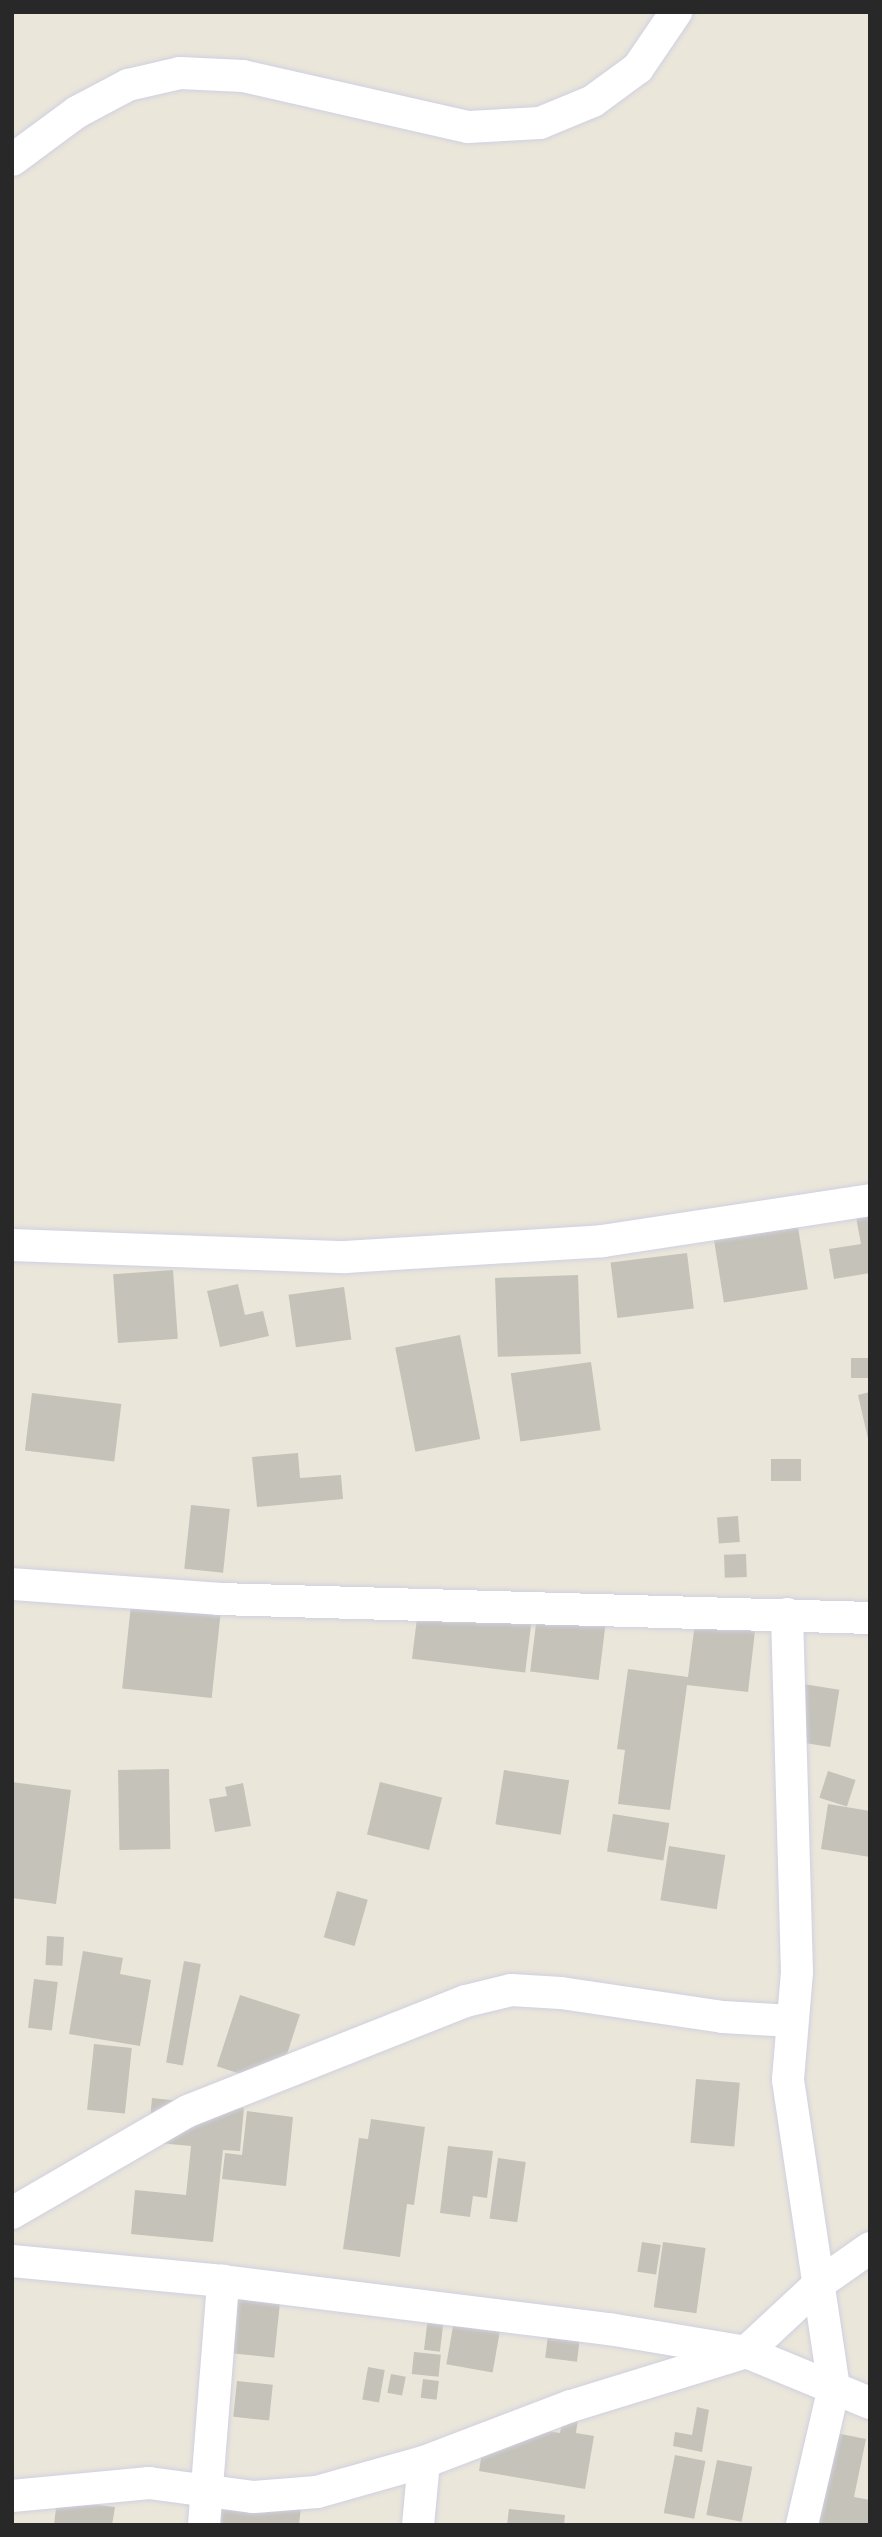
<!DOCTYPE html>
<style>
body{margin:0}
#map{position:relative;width:882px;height:2537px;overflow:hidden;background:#eae6da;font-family:Montserrat,sans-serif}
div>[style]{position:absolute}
.building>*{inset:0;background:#c5c2ba;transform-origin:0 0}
.roads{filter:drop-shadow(0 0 2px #d0d0e0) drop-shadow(0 0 2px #d0d0e0)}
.street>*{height:32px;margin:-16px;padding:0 16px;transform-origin:16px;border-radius:16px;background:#fff}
span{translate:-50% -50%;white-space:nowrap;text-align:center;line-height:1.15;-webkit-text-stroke:5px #fff;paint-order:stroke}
.frame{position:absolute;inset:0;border:14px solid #282828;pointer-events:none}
</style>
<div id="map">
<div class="building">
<div style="clip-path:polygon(870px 1215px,870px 1273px,834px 1279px,829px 1249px,861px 1244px,856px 1217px)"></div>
<div style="left:798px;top:1227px;width:63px;height:85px;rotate:81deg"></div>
<div style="left:687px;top:1253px;width:56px;height:77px;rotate:83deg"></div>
<div style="left:173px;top:1270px;width:69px;height:60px;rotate:86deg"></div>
<div style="left:578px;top:1275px;width:79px;height:83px;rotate:88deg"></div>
<div style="clip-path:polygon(238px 1284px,245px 1315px,263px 1311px,269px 1336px,220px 1347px,207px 1291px)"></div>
<div style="left:344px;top:1287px;width:53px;height:56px;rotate:82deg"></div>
<div style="left:460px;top:1335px;width:106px;height:66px;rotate:79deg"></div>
<div style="left:870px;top:1358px;width:20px;height:19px;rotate:90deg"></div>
<div style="left:591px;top:1362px;width:69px;height:81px;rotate:82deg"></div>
<div style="clip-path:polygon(870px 1392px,870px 1443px,869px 1443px,858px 1395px)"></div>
<div style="left:32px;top:1393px;width:90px;height:58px;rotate:7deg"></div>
<div style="clip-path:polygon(298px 1453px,300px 1478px,341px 1475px,343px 1499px,257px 1507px,252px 1457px)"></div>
<div style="left:801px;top:1459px;width:22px;height:30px;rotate:90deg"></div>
<div style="left:191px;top:1505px;width:39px;height:64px;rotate:6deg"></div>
<div style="left:738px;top:1516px;width:26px;height:21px;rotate:86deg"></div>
<div style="left:746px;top:1554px;width:23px;height:22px;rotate:88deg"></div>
<div style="left:132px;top:1595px;width:90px;height:94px;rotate:6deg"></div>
<div style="left:418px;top:1610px;width:114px;height:49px;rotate:7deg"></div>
<div style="left:537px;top:1616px;width:69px;height:56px;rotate:7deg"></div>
<div style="clip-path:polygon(695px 1623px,755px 1631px,748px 1692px,687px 1685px,670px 1810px,618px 1804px,625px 1750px,617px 1749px,628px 1669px,688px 1677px)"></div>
<div style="left:784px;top:1681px;width:56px;height:58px;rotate:9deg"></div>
<div style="left:169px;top:1769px;width:80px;height:51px;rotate:89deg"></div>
<div style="left:504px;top:1770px;width:66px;height:55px;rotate:9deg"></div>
<div style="left:828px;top:1771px;width:29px;height:28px;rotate:18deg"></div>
<div style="clip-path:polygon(12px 1782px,71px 1790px,56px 1904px,12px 1898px)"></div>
<div style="left:380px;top:1782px;width:64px;height:54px;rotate:14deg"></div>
<div style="clip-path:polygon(243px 1783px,251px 1826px,215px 1832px,209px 1799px,227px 1796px,225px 1787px)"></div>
<div style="clip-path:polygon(828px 1804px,870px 1811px,870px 1857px,821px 1849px)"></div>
<div style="left:613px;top:1814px;width:57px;height:38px;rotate:9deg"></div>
<div style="left:669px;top:1846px;width:57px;height:55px;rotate:9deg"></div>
<div style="left:337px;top:1891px;width:32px;height:48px;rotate:16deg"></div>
<div style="left:47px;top:1936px;width:17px;height:29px;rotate:3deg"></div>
<div style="clip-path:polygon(83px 1951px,123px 1958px,120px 1974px,151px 1980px,140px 2046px,69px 2034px)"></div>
<div style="left:184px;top:1961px;width:17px;height:103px;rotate:10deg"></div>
<div style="left:34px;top:1979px;width:24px;height:49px;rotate:7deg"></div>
<div style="left:240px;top:1995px;width:63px;height:75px;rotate:18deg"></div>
<div style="left:94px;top:2044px;width:38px;height:66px;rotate:6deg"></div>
<div style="left:696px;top:2079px;width:44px;height:64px;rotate:5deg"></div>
<div style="clip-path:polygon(152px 2098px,244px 2108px,240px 2151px,223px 2150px,213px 2242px,131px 2234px,135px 2190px,186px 2195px,191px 2146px,148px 2142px)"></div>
<div style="clip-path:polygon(247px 2111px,293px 2117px,286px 2186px,222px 2179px,225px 2153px,242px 2155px)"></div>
<div style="clip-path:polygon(371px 2119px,425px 2127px,414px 2205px,407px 2204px,400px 2257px,343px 2249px,359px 2138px,368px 2139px)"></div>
<div style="clip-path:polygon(448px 2146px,493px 2151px,487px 2198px,473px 2196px,470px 2217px,440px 2213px)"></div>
<div style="left:498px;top:2158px;width:28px;height:61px;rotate:8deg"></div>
<div style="left:642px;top:2242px;width:19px;height:30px;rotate:9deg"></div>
<div style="left:663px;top:2242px;width:43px;height:66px;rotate:8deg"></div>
<div style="left:223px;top:2290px;width:58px;height:62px;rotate:6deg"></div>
<div style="left:455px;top:2315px;width:47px;height:50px;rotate:10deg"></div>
<div style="left:428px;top:2317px;width:16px;height:33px;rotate:7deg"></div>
<div style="left:549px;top:2327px;width:32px;height:31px;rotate:7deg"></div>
<div style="left:414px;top:2352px;width:27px;height:22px;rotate:6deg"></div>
<div style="left:368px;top:2367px;width:17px;height:33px;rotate:10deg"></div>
<div style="left:391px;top:2374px;width:15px;height:19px;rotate:11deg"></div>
<div style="left:423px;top:2379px;width:16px;height:19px;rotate:7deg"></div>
<div style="left:237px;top:2381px;width:36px;height:36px;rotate:6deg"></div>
<div style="clip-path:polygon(697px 2407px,709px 2410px,702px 2452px,673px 2446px,675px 2432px,692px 2435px)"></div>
<div style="clip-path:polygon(563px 2415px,578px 2418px,576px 2433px,594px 2436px,585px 2489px,479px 2471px,487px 2421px,560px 2433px)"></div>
<div style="clip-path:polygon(816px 2429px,866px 2439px,854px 2497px,870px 2500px,870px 2525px,798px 2525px)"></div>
<div style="left:675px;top:2455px;width:31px;height:59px;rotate:11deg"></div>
<div style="left:717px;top:2460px;width:36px;height:56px;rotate:11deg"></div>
<div style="clip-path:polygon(219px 2481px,241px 2510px,266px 2513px,270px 2485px,303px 2489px,299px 2525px,214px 2525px)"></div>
<div style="clip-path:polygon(57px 2500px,115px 2507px,112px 2525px,54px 2525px)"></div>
<div style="clip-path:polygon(509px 2509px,565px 2515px,564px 2525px,507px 2525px)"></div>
</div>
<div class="roads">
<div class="street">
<div style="left:12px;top:160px;width:81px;rotate:-36.4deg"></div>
<div style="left:77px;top:112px;width:58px;rotate:-27.9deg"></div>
<div style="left:128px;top:85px;width:53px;rotate:-13deg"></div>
<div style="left:180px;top:73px;width:63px;rotate:2.7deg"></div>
<div style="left:243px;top:76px;width:231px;rotate:12.8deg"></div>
<div style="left:468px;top:127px;width:72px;rotate:-3.2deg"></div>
<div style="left:540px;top:123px;width:57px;rotate:-22.5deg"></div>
<div style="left:593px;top:101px;width:56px;rotate:-36.3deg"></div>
<div style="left:638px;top:68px;width:68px;rotate:-55.8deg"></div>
<div style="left:12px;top:1245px;width:333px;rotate:2.1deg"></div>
<div style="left:345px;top:1257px;width:258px;rotate:-3.5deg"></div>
<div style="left:603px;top:1241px;width:270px;rotate:-8.7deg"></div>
<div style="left:12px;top:1584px;width:208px;rotate:4.1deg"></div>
<div style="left:219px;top:1599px;width:651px;rotate:1.67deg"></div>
<div style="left:787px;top:1614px;width:358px;rotate:88.4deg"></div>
<div style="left:797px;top:1972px;width:108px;rotate:94.8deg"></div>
<div style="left:788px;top:2080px;width:310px;rotate:81.5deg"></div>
<div style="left:834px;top:2387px;width:142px;rotate:103.1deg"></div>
<div style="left:12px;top:2213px;width:203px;rotate:-30.1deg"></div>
<div style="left:188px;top:2111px;width:299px;rotate:-21.6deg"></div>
<div style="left:466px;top:2001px;width:46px;rotate:-13.7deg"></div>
<div style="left:511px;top:1990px;width:50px;rotate:3.4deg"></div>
<div style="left:561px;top:1993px;width:164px;rotate:8.4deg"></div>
<div style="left:723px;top:2017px;width:69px;rotate:3.3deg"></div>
<div style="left:12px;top:2261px;width:212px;rotate:5.4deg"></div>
<div style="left:223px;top:2281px;width:389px;rotate:7.1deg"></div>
<div style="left:609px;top:2329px;width:139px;rotate:9.5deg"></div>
<div style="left:746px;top:2352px;width:134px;rotate:22.4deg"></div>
<div style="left:12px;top:2496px;width:138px;rotate:-5.4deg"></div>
<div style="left:149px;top:2483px;width:106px;rotate:7.6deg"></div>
<div style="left:254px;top:2497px;width:63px;rotate:-4.5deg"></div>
<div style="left:317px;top:2492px;width:111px;rotate:-15.7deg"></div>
<div style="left:424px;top:2462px;width:157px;rotate:-20.9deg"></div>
<div style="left:571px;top:2406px;width:183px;rotate:-17.1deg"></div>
<div style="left:746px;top:2352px;width:101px;rotate:-43deg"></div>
<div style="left:820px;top:2283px;width:61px;rotate:-35deg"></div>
<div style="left:204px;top:2525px;width:245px;rotate:-85.5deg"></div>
<div style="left:418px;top:2525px;width:63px;rotate:-84.6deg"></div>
</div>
</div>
<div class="frame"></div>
</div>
